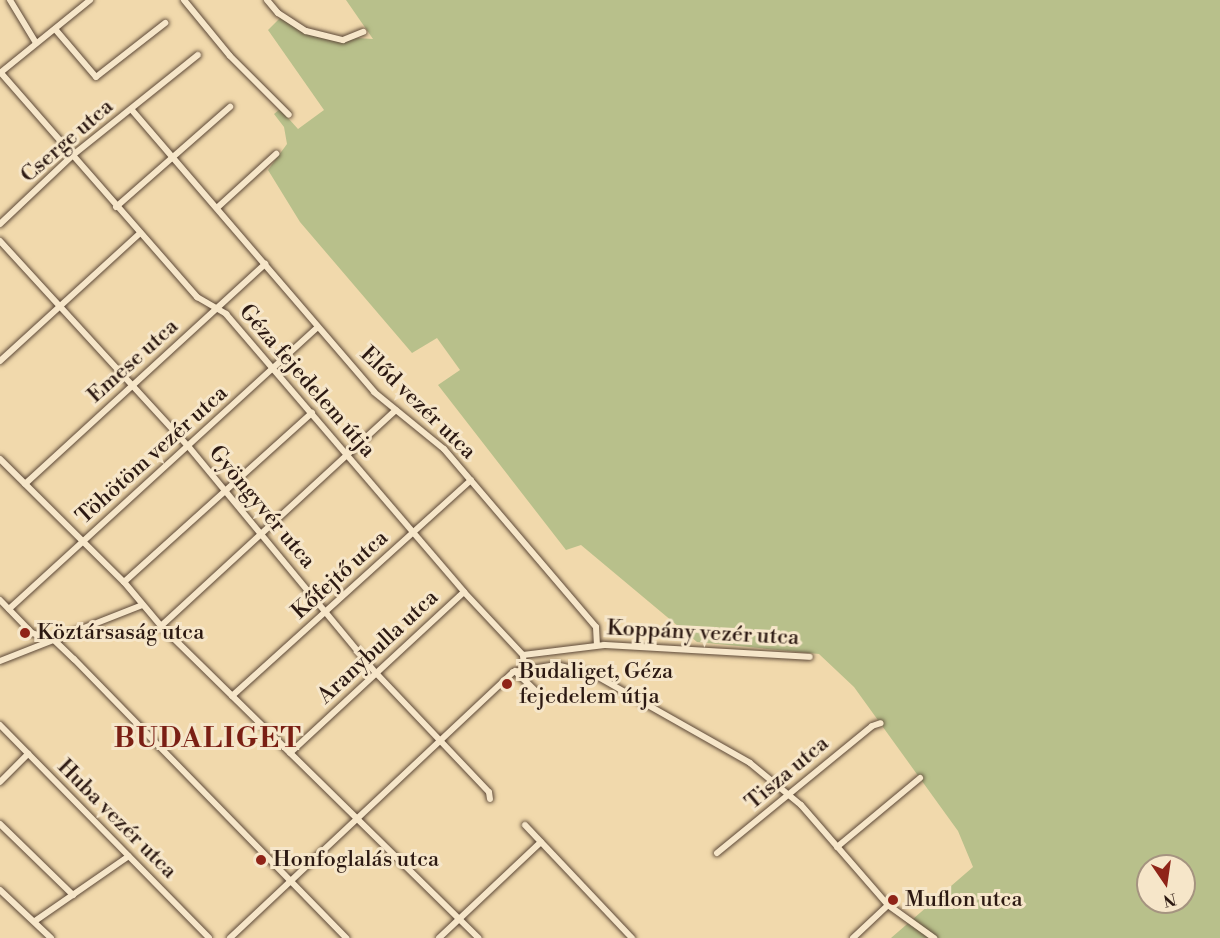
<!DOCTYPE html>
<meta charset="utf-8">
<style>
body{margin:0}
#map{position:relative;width:1220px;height:938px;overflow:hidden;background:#f1d9ac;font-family:"Libre Bodoni",serif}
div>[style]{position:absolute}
.green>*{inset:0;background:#b8c08b}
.roads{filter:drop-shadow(0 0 2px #5d4938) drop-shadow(0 0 2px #5d4938)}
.street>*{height:6px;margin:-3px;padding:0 3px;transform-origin:3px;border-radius:3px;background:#f6e6c9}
.dots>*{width:16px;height:16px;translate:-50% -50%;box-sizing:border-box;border:3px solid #f6e6c9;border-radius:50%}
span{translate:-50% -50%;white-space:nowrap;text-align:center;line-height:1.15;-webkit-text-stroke:6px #f6e6c9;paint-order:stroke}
.street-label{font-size:22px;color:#2c1912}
.poi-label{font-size:22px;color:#2c1912}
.left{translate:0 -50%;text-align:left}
.district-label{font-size:28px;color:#7a1f14;font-weight:700;letter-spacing:1.5px}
.north{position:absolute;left:1136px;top:854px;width:60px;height:60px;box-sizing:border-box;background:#f6e6c9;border:2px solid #a59480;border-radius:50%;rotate:167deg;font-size:16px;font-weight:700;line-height:24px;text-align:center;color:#2c1912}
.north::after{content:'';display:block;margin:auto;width:21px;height:27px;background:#8f2418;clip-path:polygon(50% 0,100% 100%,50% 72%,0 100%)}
</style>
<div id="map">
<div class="green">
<div style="clip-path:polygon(evenodd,346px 0,1220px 0,1220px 938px,891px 938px,973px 867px,958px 831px,854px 687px,819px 654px,697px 642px,581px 545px,566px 550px,438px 385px,460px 370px,437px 338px,412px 353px,300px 222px,268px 170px,287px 144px,284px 127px,274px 114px,280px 109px,298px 129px,324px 110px,268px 30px,280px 18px,326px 36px,373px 39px,346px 0,1148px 866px,1184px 866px,1184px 902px,1148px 902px,1148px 866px)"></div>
</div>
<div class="roads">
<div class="street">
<div style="left:10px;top:0;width:50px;rotate:58.8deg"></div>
<div style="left:184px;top:0;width:72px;rotate:50.6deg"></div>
<div style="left:230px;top:56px;width:83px;rotate:45deg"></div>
<div style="left:267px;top:0;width:17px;rotate:50deg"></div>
<div style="left:278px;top:13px;width:33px;rotate:33deg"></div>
<div style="left:306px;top:31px;width:38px;rotate:14deg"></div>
<div style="left:343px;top:40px;width:22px;rotate:-22deg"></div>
<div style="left:55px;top:29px;width:63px;rotate:49.5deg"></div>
<div style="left:96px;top:77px;width:88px;rotate:-38deg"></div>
<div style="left:0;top:73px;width:116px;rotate:-39deg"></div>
<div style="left:1px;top:73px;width:298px;rotate:48.8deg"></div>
<div style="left:197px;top:297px;width:34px;rotate:30deg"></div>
<div style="left:226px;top:314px;width:366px;rotate:49.4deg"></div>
<div style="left:464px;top:592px;width:86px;rotate:46.9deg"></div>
<div style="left:523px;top:655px;width:14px;rotate:86deg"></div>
<div style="left:131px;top:109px;width:373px;rotate:49.3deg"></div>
<div style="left:374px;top:392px;width:90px;rotate:39.2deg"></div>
<div style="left:444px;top:449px;width:234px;rotate:49.5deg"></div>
<div style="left:596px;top:627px;width:18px;rotate:87deg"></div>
<div style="left:116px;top:207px;width:152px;rotate:-41.3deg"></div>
<div style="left:218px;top:207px;width:79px;rotate:-42.4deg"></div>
<div style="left:0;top:224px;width:100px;rotate:-43.4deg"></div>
<div style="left:73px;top:155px;width:160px;rotate:-38.7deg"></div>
<div style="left:0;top:241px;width:278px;rotate:47.5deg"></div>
<div style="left:188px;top:446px;width:295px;rotate:50.4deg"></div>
<div style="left:376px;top:673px;width:164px;rotate:46.5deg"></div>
<div style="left:489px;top:792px;width:7px;rotate:82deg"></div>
<div style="left:0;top:361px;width:190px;rotate:-42.4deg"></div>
<div style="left:0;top:459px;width:175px;rotate:44.8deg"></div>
<div style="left:124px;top:582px;width:57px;rotate:49.9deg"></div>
<div style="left:161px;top:626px;width:445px;rotate:44.5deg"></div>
<div style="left:25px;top:484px;width:326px;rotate:-42.5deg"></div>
<div style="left:124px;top:582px;width:253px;rotate:-42deg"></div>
<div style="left:0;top:600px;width:46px;rotate:45.9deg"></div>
<div style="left:32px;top:633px;width:23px;rotate:18deg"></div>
<div style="left:54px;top:640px;width:28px;rotate:44deg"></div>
<div style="left:74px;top:659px;width:390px;rotate:45.7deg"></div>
<div style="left:9px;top:609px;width:418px;rotate:-42.4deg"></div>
<div style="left:161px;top:626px;width:319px;rotate:-42.6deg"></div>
<div style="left:523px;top:655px;width:82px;rotate:-7deg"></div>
<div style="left:604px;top:645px;width:206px;rotate:3.3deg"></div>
<div style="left:0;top:661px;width:153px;rotate:-21.5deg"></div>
<div style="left:515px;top:671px;width:30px;rotate:44deg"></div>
<div style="left:232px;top:696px;width:322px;rotate:-42.1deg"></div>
<div style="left:0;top:725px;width:298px;rotate:45.5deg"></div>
<div style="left:290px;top:753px;width:237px;rotate:-42.8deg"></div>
<div style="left:0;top:782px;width:40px;rotate:-45deg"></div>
<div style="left:0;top:824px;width:102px;rotate:44.2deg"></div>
<div style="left:525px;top:825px;width:156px;rotate:46.6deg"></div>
<div style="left:837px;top:847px;width:108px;rotate:-39.7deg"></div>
<div style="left:717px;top:853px;width:200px;rotate:-39.3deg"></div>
<div style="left:872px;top:726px;width:9px;rotate:-18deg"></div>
<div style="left:0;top:890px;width:70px;rotate:43.3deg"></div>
<div style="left:35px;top:921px;width:114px;rotate:-34.7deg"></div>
<div style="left:230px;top:938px;width:388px;rotate:-43.2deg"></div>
<div style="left:513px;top:672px;width:44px;rotate:-9.2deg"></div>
<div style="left:556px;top:665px;width:38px;rotate:14deg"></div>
<div style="left:593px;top:674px;width:180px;rotate:29.5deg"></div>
<div style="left:750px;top:763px;width:66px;rotate:39.5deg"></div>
<div style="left:801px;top:805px;width:133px;rotate:49deg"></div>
<div style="left:888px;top:905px;width:57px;rotate:35.7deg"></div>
<div style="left:439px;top:938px;width:140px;rotate:-43.3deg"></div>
<div style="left:853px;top:938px;width:48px;rotate:-43.3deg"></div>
</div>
</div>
<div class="dots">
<div style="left:25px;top:633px;background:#8f2418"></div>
<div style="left:507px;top:684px;background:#8f2418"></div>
<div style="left:261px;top:860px;background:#8f2418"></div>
<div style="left:893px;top:900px;background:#8f2418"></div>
</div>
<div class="street-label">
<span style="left:67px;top:141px;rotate:-41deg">Cserge utca</span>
<span style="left:133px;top:361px;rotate:-42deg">Emese utca</span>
<span style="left:307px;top:381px;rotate:49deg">Géza fejedelem útja</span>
<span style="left:418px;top:403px;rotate:44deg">Előd vezér utca</span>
<span style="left:152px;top:455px;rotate:-42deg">Töhötöm vezér utca</span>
<span style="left:262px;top:507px;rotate:50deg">Gyöngyvér utca</span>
<span style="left:340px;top:575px;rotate:-42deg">Kőfejtő utca</span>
<span style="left:703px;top:633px;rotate:3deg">Koppány vezér utca</span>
<span style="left:378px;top:647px;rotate:-43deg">Aranybulla utca</span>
<span style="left:787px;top:773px;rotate:-40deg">Tisza utca</span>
<span style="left:117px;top:819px;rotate:45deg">Huba vezér utca</span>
</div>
<div class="poi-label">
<span class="left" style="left:37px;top:633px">Köztársaság utca</span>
<span class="left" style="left:519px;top:684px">Budaliget, Géza<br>fejedelem útja</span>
<span class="left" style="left:273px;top:860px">Honfoglalás utca</span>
<span class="left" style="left:905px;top:900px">Muflon utca</span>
</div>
<div class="district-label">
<span style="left:208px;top:739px">BUDALIGET</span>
</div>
<div class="north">N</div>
</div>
